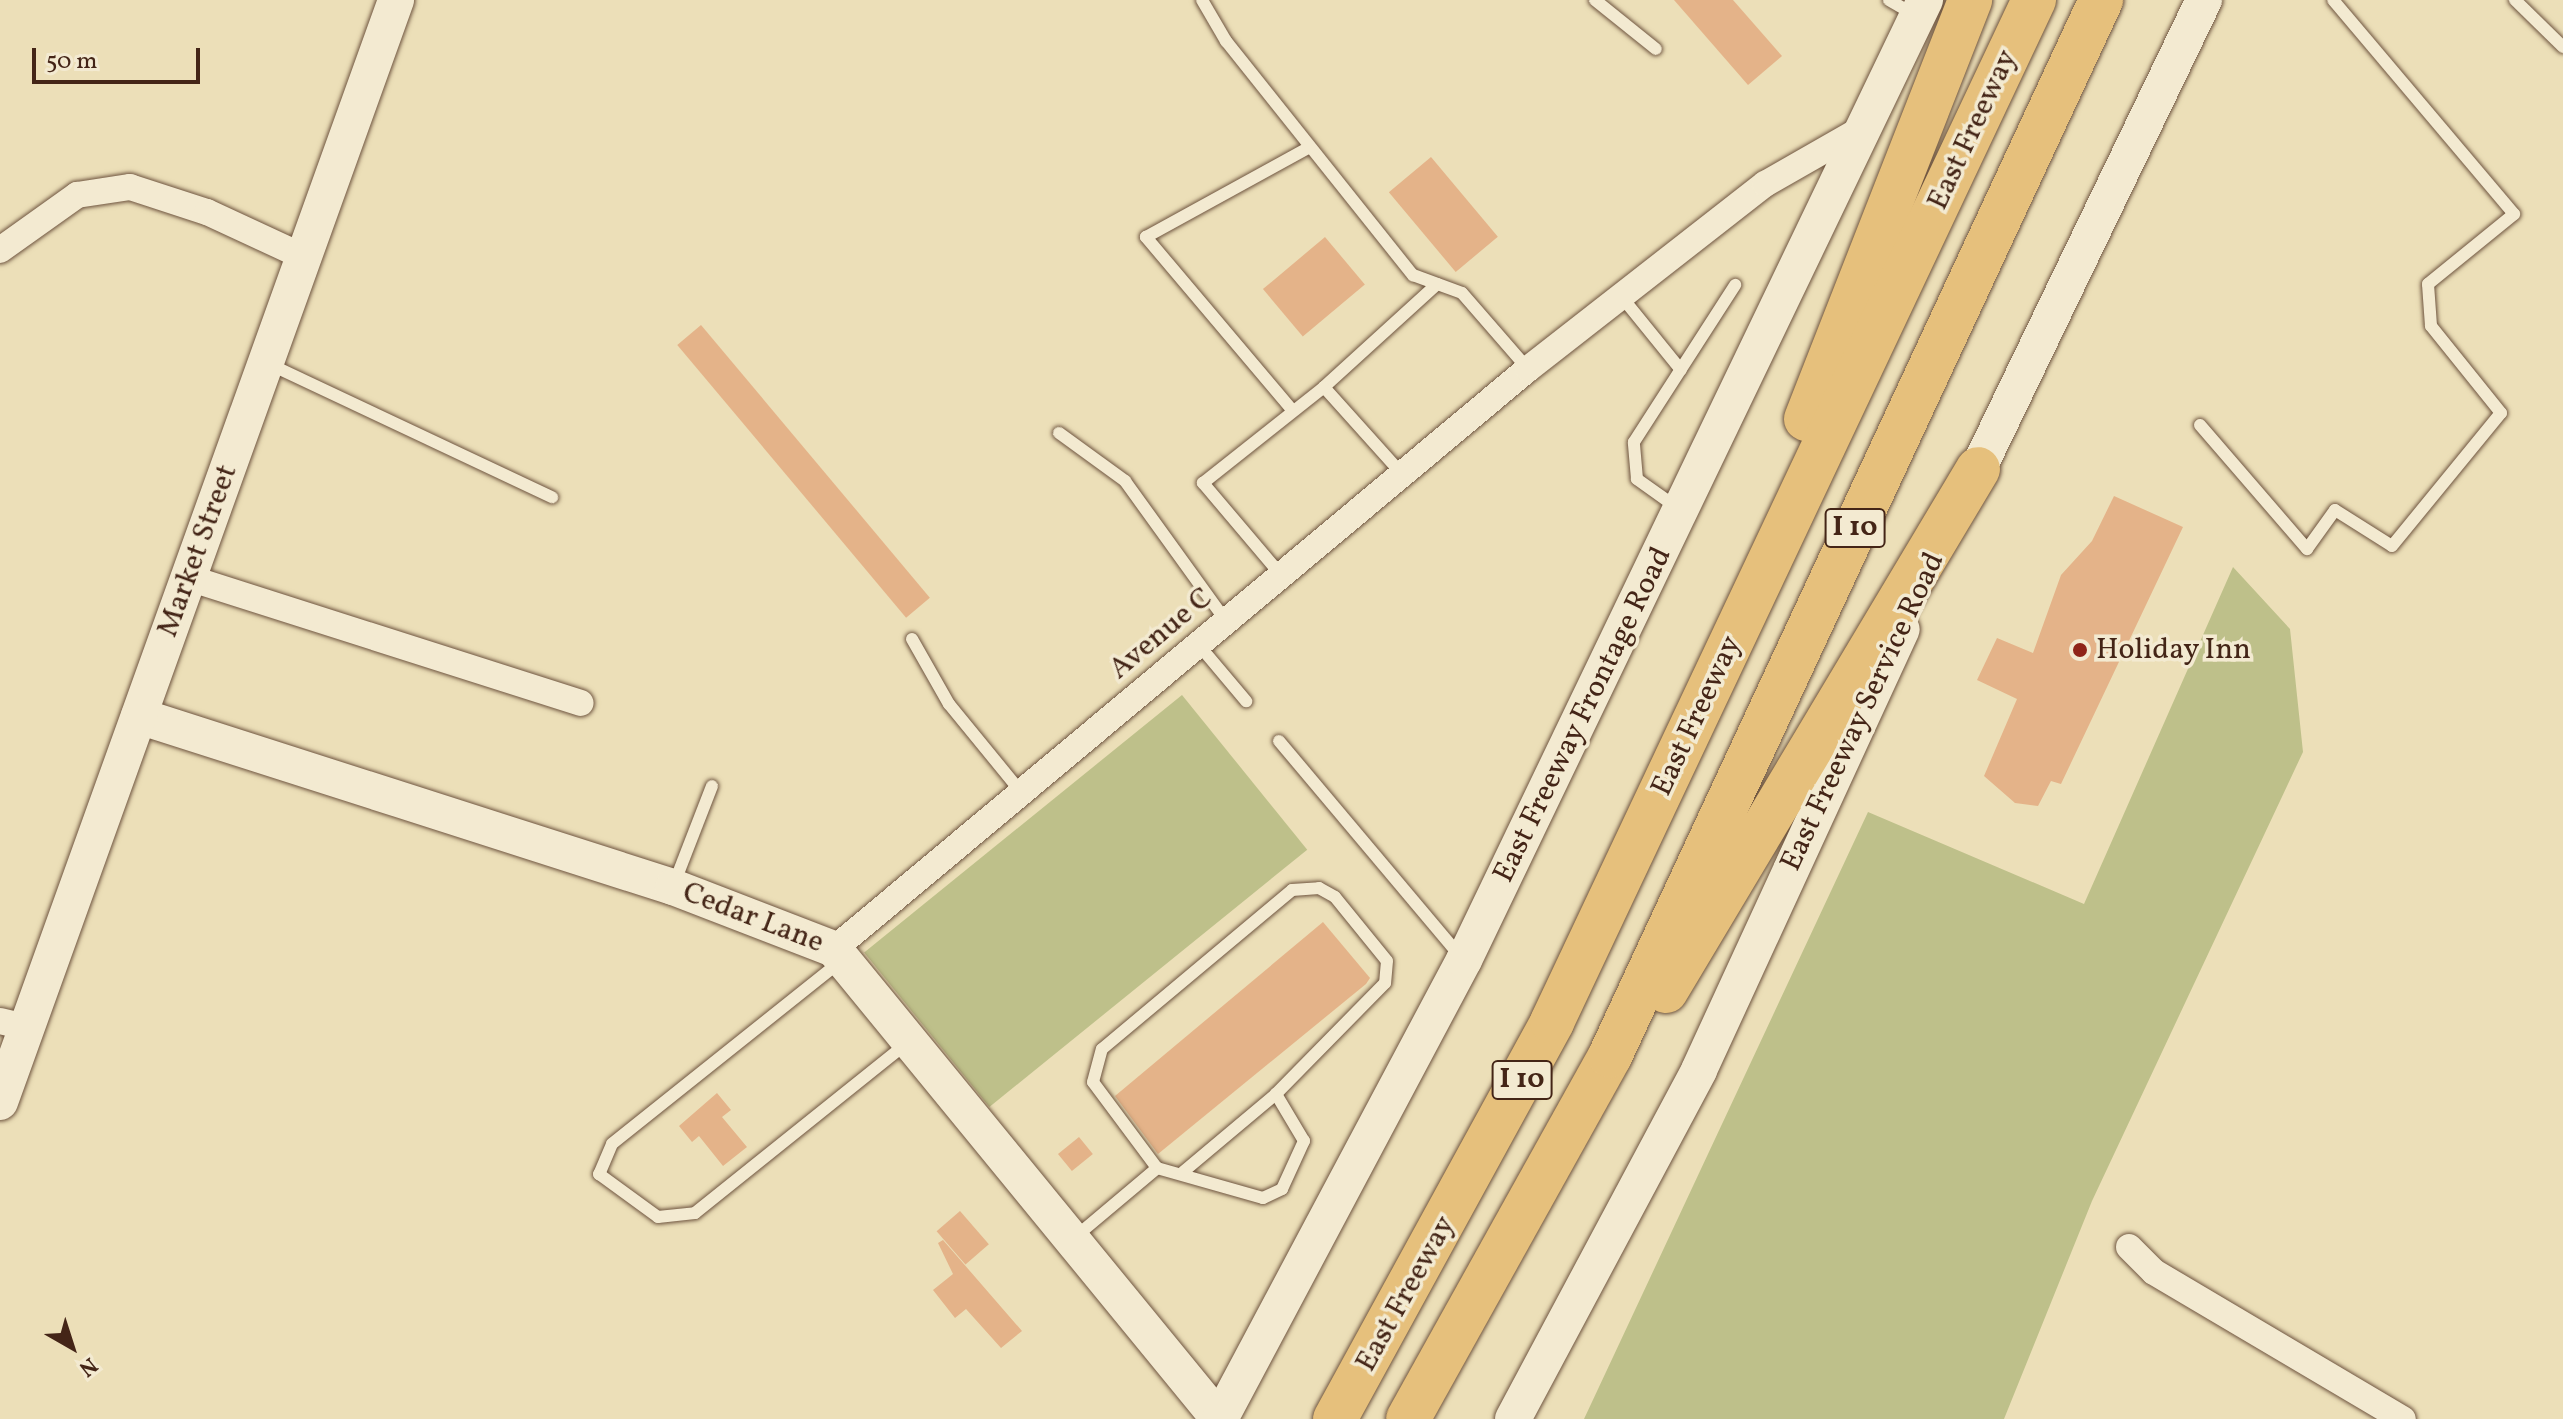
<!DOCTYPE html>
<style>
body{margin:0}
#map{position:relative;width:2563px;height:1419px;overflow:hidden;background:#ecdfb8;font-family:Vollkorn,serif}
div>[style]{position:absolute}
.green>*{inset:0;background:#bec08a;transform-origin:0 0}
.building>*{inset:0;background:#e4b389;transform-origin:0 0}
.roads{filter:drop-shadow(0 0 2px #6e543f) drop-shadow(0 0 2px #6e543f)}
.lane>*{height:12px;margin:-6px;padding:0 6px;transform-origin:6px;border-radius:6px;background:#f3ead1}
.street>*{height:26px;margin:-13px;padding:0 13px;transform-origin:13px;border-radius:13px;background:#f3ead1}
.secondary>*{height:36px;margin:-18px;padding:0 18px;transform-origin:18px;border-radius:18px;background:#f3ead1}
.highway>*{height:44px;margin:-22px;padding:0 22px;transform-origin:22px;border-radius:22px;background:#e6c07c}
.dots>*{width:22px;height:22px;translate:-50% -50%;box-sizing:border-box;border:4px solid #f3ead1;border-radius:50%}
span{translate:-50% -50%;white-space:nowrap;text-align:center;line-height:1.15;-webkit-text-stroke:7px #f3ead1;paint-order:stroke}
.shield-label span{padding:2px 6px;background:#f3ead1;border:2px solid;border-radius:6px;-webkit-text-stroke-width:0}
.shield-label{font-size:28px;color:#442517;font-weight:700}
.street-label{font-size:30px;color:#442517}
.poi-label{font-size:30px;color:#442517}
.left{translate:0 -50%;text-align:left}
.north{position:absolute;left:32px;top:1307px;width:80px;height:80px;-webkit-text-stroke:6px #f3ead1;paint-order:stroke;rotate:141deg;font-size:22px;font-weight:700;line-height:32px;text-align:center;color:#442517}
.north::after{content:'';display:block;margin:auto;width:28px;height:36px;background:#442517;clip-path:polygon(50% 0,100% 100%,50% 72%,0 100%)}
.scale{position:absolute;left:32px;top:48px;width:168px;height:36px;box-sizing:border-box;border:4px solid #442517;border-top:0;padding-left:10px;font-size:24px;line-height:28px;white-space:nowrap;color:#442517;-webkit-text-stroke:6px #f3ead1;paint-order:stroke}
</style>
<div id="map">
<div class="green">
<div style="clip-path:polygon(2233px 567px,2290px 629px,2303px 752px,2092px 1201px,2004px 1419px,1584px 1419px,1868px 812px,2084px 904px)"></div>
<div style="left:1182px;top:695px;width:199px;height:409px;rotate:51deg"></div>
</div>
<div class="building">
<div style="clip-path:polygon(1674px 0,1733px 0,1782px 56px,1748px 85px)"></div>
<div style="left:1431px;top:157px;width:104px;height:55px;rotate:50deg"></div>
<div style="left:1325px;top:237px;width:62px;height:81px;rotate:50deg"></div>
<div style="left:701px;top:325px;width:356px;height:31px;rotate:50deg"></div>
<div style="clip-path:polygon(2114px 496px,2183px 527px,2061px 784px,2051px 781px,2038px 806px,2015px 803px,1984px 776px,2017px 699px,1977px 680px,1997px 638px,2033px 653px,2061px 575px,2092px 541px)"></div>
<div style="clip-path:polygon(1323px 922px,1370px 978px,1366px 984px,1158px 1154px,1115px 1096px)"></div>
<div style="clip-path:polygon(717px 1093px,731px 1110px,722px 1117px,747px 1147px,723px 1166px,699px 1136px,692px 1142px,679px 1126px)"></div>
<div style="left:1079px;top:1137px;width:22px;height:27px;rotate:51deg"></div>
<div style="left:960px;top:1211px;width:44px;height:31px;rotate:49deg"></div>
<div style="clip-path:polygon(943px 1240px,1022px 1331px,1001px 1348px,966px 1309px,955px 1318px,933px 1290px,953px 1274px,938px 1243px)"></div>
</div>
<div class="roads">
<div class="lane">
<div style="left:1202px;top:0;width:48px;rotate:59.7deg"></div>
<div style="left:1226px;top:41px;width:300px;rotate:51.4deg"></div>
<div style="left:1413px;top:275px;width:52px;rotate:20.2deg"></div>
<div style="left:1462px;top:293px;width:101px;rotate:49deg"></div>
<div style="left:1595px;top:0;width:78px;rotate:38.8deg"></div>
<div style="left:1889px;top:0;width:30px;rotate:30deg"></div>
<div style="left:2515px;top:0;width:67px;rotate:44.4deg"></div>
<div style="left:1621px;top:296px;width:95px;rotate:51deg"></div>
<div style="left:269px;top:364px;width:313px;rotate:25.2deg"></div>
<div style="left:1293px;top:411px;width:228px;rotate:-130.2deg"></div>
<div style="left:1146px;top:237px;width:187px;rotate:-28.8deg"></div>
<div style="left:2200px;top:425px;width:164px;rotate:49.2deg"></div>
<div style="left:2307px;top:549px;width:48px;rotate:-54.3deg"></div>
<div style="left:2335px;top:510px;width:67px;rotate:32.3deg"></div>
<div style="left:2392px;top:546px;width:172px;rotate:-50.7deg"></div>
<div style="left:2501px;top:413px;width:112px;rotate:-128.8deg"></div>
<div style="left:2431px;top:326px;width:42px;rotate:-94.1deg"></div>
<div style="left:2428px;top:284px;width:111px;rotate:-39.1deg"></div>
<div style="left:2514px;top:214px;width:280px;rotate:-130.2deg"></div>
<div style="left:1059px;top:433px;width:82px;rotate:36deg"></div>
<div style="left:1125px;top:481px;width:173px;rotate:54.2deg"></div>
<div style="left:1402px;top:474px;width:117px;rotate:-131.9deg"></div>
<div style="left:1324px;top:387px;width:153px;rotate:-42.3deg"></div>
<div style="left:1679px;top:509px;width:52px;rotate:-144.5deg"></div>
<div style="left:1637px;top:479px;width:37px;rotate:-95deg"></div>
<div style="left:1634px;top:442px;width:187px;rotate:-57.2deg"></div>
<div style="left:1281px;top:575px;width:121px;rotate:-130.3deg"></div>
<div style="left:1203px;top:483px;width:154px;rotate:-38.4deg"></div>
<div style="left:912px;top:639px;width:75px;rotate:60.4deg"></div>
<div style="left:949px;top:704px;width:114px;rotate:50.7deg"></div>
<div style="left:1198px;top:644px;width:75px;rotate:49.9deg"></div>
<div style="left:1279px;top:741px;width:281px;rotate:49.9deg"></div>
<div style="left:674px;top:884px;width:105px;rotate:-68.8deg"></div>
<div style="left:841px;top:961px;width:293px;rotate:141.4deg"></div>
<div style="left:612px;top:1144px;width:33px;rotate:113deg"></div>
<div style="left:599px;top:1174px;width:73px;rotate:36.1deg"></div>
<div style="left:658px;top:1217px;width:37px;rotate:-6deg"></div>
<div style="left:695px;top:1213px;width:272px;rotate:-38.7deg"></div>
<div style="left:1157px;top:1168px;width:107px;rotate:-126.7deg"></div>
<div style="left:1093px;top:1082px;width:34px;rotate:-75deg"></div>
<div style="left:1102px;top:1049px;width:248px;rotate:-39.9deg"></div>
<div style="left:1292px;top:890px;width:27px;rotate:-4deg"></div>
<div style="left:1319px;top:888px;width:18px;rotate:29deg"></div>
<div style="left:1335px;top:897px;width:82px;rotate:50.9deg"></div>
<div style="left:1387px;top:961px;width:22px;rotate:95deg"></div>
<div style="left:1385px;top:983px;width:156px;rotate:134.5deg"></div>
<div style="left:1074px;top:1238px;width:109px;rotate:-40.1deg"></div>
<div style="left:1157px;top:1168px;width:110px;rotate:15.8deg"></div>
<div style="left:1263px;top:1198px;width:21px;rotate:-25deg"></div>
<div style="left:1282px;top:1189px;width:53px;rotate:-65.4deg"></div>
<div style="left:1304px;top:1141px;width:55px;rotate:-120.8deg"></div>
<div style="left:1276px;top:1094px;width:121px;rotate:140deg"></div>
</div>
<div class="street">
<div style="left:0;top:250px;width:95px;rotate:-35.5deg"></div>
<div style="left:77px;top:195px;width:54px;rotate:-8.6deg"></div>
<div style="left:130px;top:187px;width:81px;rotate:18deg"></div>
<div style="left:207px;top:212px;width:107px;rotate:24.9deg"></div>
<div style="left:189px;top:578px;width:411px;rotate:17.7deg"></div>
<div style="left:834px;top:949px;width:904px;rotate:-39.89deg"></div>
<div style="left:1528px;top:369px;width:301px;rotate:-38deg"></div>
<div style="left:1765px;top:184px;width:113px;rotate:-29.7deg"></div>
<div style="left:0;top:1021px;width:28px;rotate:13deg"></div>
<div style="left:2129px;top:1247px;width:35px;rotate:45deg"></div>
<div style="left:2154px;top:1272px;width:289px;rotate:30.6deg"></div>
</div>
<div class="secondary">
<div style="left:1967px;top:492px;width:546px;rotate:-64.28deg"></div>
<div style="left:139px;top:716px;width:561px;rotate:17.76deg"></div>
<div style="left:673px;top:887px;width:173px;rotate:21.1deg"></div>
<div style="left:834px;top:949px;width:608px;rotate:50.68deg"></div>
<div style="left:0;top:1102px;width:1171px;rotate:-70.23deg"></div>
<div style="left:1220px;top:1419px;width:520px;rotate:-62.01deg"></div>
<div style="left:1464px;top:960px;width:1065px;rotate:-64.35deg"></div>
<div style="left:1513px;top:1419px;width:395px;rotate:-61.9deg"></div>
<div style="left:1699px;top:1070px;width:485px;rotate:-65.3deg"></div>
</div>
<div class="highway">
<div style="left:1806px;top:419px;width:450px;rotate:-68.6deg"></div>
<div style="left:1666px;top:991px;width:608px;rotate:-59.13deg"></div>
<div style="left:1335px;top:1419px;width:452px;rotate:-61.3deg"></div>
<div style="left:1552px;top:1022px;width:1130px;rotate:-64.75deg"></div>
<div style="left:1408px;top:1419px;width:415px;rotate:-60.9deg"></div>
<div style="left:1610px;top:1056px;width:1165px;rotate:-65.06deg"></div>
</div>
</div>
<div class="dots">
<div style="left:2080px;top:650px;background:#8f2418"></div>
</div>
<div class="shield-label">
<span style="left:1855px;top:528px">I 10</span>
<span style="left:1522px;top:1080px">I 10</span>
</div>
<div class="street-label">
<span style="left:1973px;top:130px;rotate:-65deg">East Freeway</span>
<span style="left:198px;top:551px;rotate:-70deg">Market Street</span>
<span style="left:1161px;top:634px;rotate:-40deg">Avenue C</span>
<span style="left:1863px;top:712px;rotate:-65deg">East Freeway Service Road</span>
<span style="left:1583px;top:715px;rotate:-64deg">East Freeway Frontage Road</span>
<span style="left:1697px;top:716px;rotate:-65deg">East Freeway</span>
<span style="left:753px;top:918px;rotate:21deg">Cedar Lane</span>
<span style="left:1406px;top:1294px;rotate:-61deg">East Freeway</span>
</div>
<div class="poi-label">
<span class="left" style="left:2096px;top:650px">Holiday Inn</span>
</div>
<div class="north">N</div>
<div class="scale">50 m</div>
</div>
